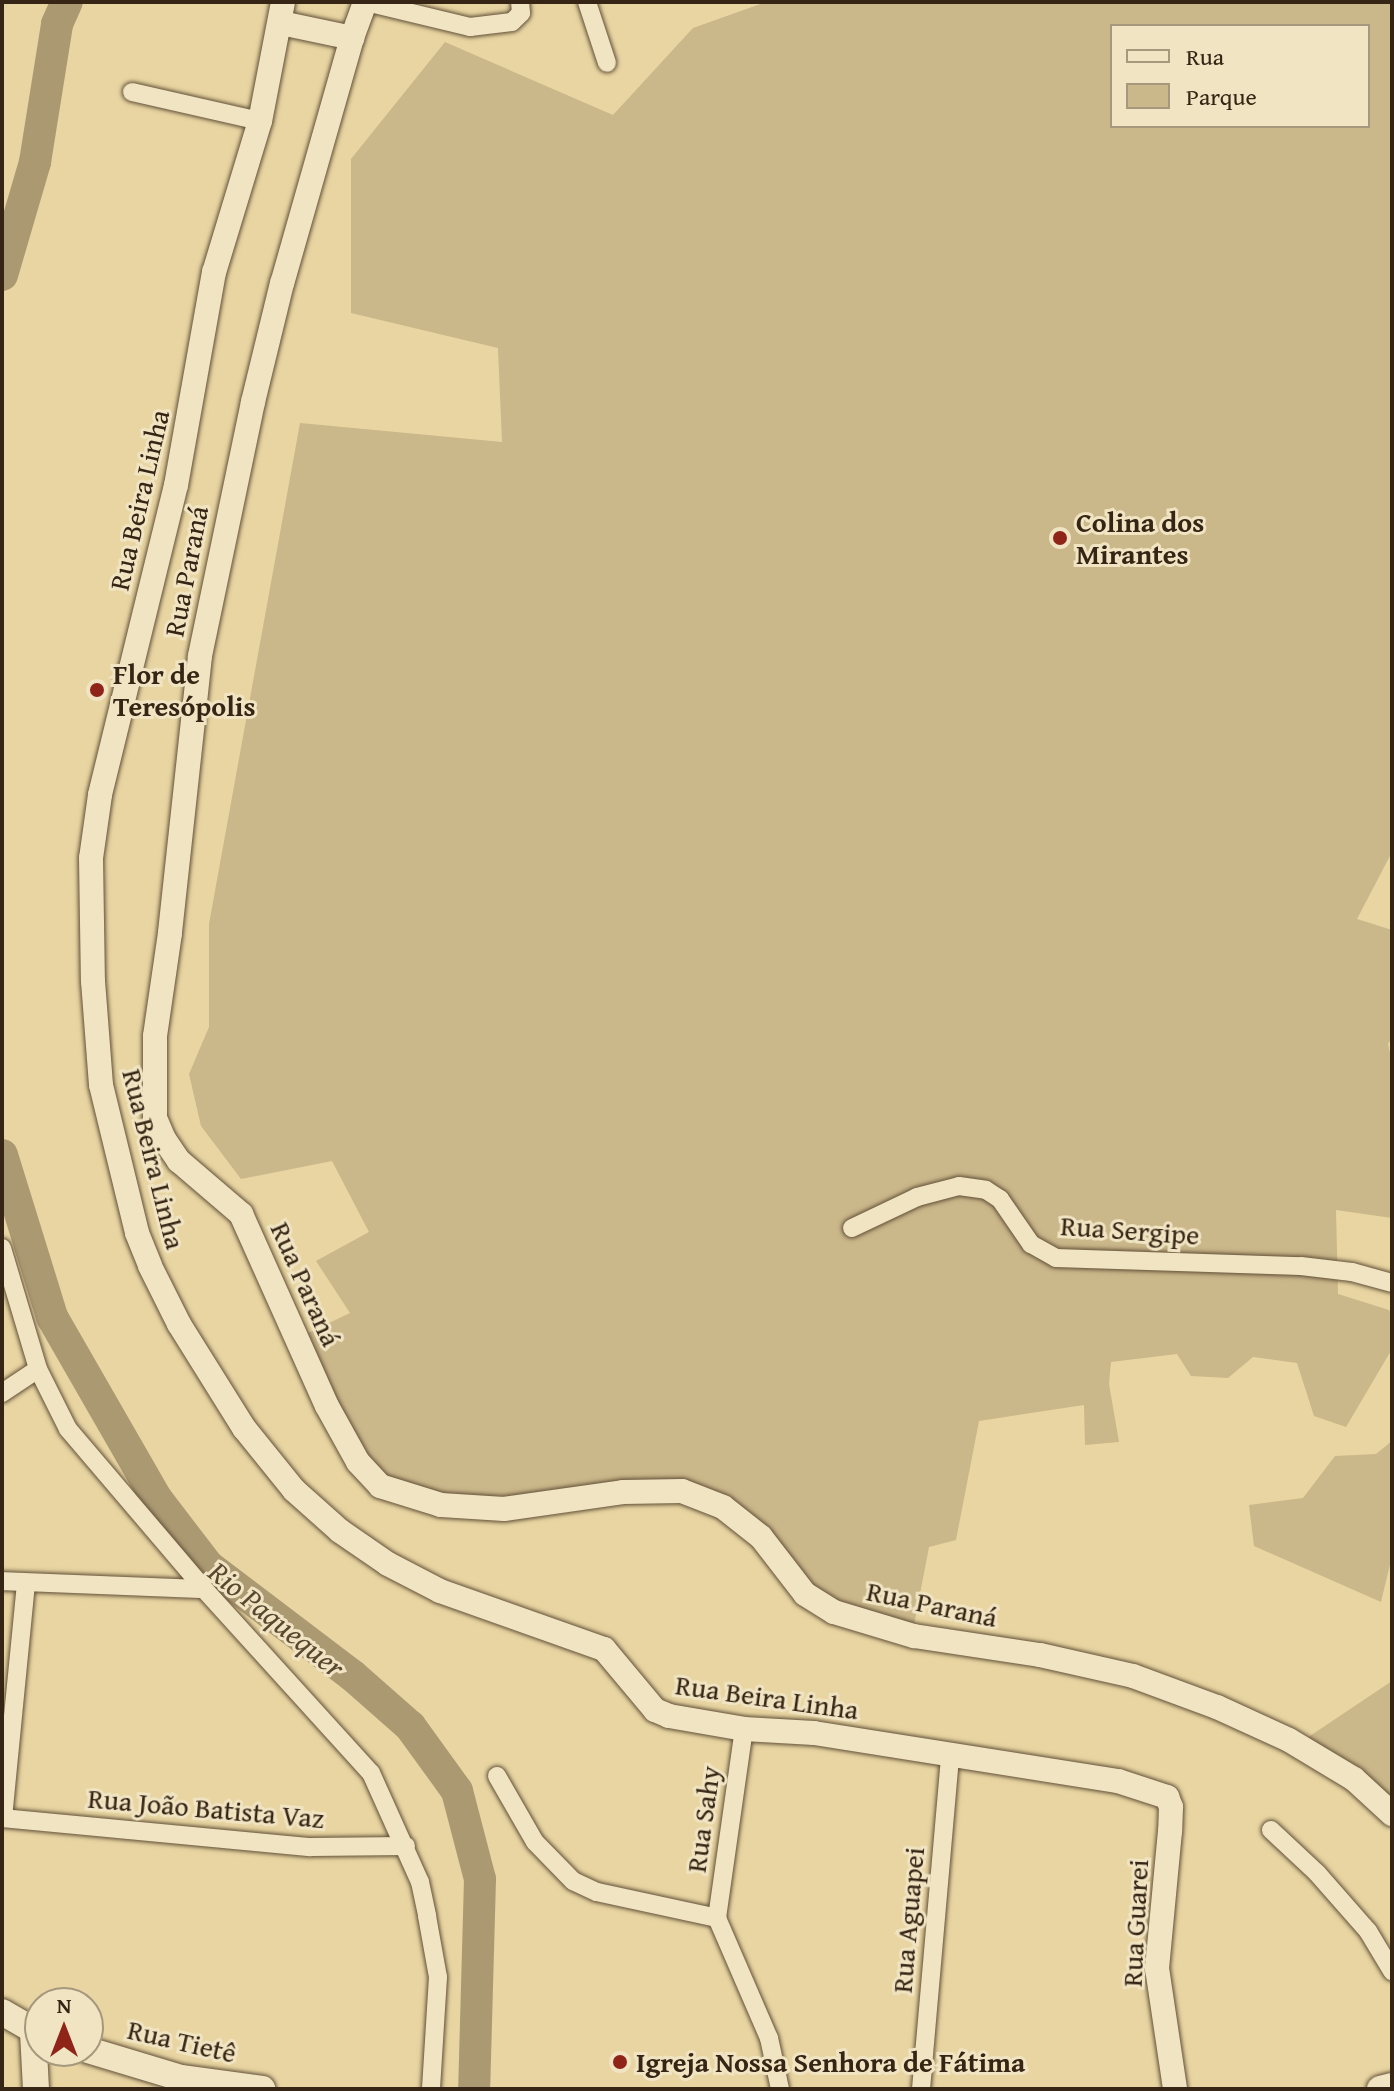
<!DOCTYPE html>
<meta charset="utf-8">
<style>
body{margin:0}
#map{position:relative;width:1394px;height:2091px;overflow:hidden;background:#e8d5a2;font-family:"Gentium Book Plus",serif}
div>[style]{position:absolute}
.green>*{inset:0;background:#cab78a}
.river>*{height:32px;margin:-16px;padding:0 16px;transform-origin:16px;border-radius:16px;background:#ab9972}
.roads{filter:drop-shadow(0 0 2px #625038) drop-shadow(0 0 2px #625038)}
.minor>*{height:18px;margin:-9px;padding:0 9px;transform-origin:9px;border-radius:9px;background:#f0e4c3}
.tertiary>*{height:24px;margin:-12px;padding:0 12px;transform-origin:12px;border-radius:12px;background:#f0e4c3}
.secondary>*{height:26px;margin:-13px;padding:0 13px;transform-origin:13px;border-radius:13px;background:#f0e4c3}
.dots>*{width:22px;height:22px;translate:-50% -50%;box-sizing:border-box;border:4px solid #f0e4c3;border-radius:50%}
span{translate:-50% -50%;white-space:nowrap;text-align:center;line-height:1.15;-webkit-text-stroke:6px #f0e4c3;paint-order:stroke}
.street-label{font-size:28px;color:#362414}
.poi-label{font-size:28px;color:#362414;font-weight:700}
.left{translate:0 -50%;text-align:left}
.water-label{font-size:30px;color:#594730;font-style:italic}
.frame{position:absolute;inset:0;border:4px solid #362414;pointer-events:none}
.legend{position:absolute;left:1110px;top:24px;width:260px;height:104px;box-sizing:border-box;background:#f0e4c3;border:2px solid #a6977d;margin:0;padding:10px 14px;list-style:none;font-size:24px;color:#362414}
.legend li{display:flex;align-items:center;gap:16px;height:40px}
.legend b{width:40px;border:2px solid #a6977d}
.north{position:absolute;left:24px;top:1987px;width:80px;height:80px;box-sizing:border-box;background:#f0e4c3;border:2px solid #a6977d;border-radius:50%;rotate:0deg;font-size:22px;font-weight:700;line-height:32px;text-align:center;color:#362414}
.north::after{content:'';display:block;margin:auto;width:28px;height:36px;background:#8f2418;clip-path:polygon(50% 0,100% 100%,50% 72%,0 100%)}
</style>
<div id="map">
<div class="green">
<div style="clip-path:polygon(evenodd,766px 2px,1392px 2px,1392px 852px,1357px 919px,1392px 930px,1392px 1037px,1388px 1044px,1392px 1062px,1392px 1218px,1336px 1210px,1338px 1294px,1389px 1310px,1392px 1315px,1392px 1349px,1346px 1427px,1314px 1416px,1297px 1363px,1253px 1357px,1228px 1378px,1191px 1376px,1177px 1354px,1111px 1362px,1109px 1384px,1119px 1442px,1085px 1445px,1084px 1405px,979px 1421px,956px 1540px,929px 1547px,914px 1625px,834px 1606px,718px 1513px,676px 1495px,447px 1496px,405px 1491px,371px 1467px,304px 1335px,350px 1313px,316px 1261px,369px 1232px,332px 1161px,241px 1179px,201px 1126px,189px 1074px,209px 1027px,209px 924px,300px 423px,502px 442px,498px 348px,351px 313px,351px 159px,445px 42px,613px 115px,693px 28px,766px 2px,1112px 26px,1368px 26px,1368px 126px,1112px 126px,1112px 26px)"></div>
<div style="clip-path:polygon(1392px 1441px,1392px 1556px,1381px 1602px,1254px 1546px,1249px 1505px,1303px 1498px,1335px 1456px,1376px 1454px)"></div>
<div style="clip-path:polygon(1392px 1681px,1392px 1813px,1301px 1742px)"></div>
</div>
<div class="river">
<div style="left:2px;top:275px;width:118px;rotate:-73.7deg"></div>
<div style="left:35px;top:162px;width:140px;rotate:-80.9deg"></div>
<div style="left:57px;top:24px;width:24px;rotate:-66deg"></div>
<div style="left:2px;top:1155px;width:170px;rotate:72.8deg"></div>
<div style="left:52px;top:1317px;width:209px;rotate:60.1deg"></div>
<div style="left:156px;top:1498px;width:86px;rotate:52.6deg"></div>
<div style="left:208px;top:1566px;width:182px;rotate:37.2deg"></div>
<div style="left:353px;top:1676px;width:76px;rotate:41.3deg"></div>
<div style="left:410px;top:1726px;width:80px;rotate:54.1deg"></div>
<div style="left:457px;top:1791px;width:91px;rotate:75.4deg"></div>
<div style="left:480px;top:1879px;width:210px;rotate:91.6deg"></div>
</div>
<div class="roads">
<div class="minor">
<div style="left:366px;top:2px;width:107px;rotate:13.5deg"></div>
<div style="left:470px;top:27px;width:42px;rotate:-6.8deg"></div>
<div style="left:512px;top:22px;width:13px;rotate:-45deg"></div>
<div style="left:521px;top:13px;width:11px;rotate:-95deg"></div>
<div style="left:587px;top:2px;width:64px;rotate:71.8deg"></div>
<div style="left:132px;top:92px;width:131px;rotate:12.8deg"></div>
<div style="left:852px;top:1228px;width:72px;rotate:-25.5deg"></div>
<div style="left:917px;top:1197px;width:43px;rotate:-14.7deg"></div>
<div style="left:959px;top:1186px;width:27px;rotate:8deg"></div>
<div style="left:986px;top:1190px;width:17px;rotate:33deg"></div>
<div style="left:1000px;top:1199px;width:55px;rotate:55.4deg"></div>
<div style="left:1031px;top:1244px;width:29px;rotate:29deg"></div>
<div style="left:1056px;top:1258px;width:245px;rotate:1.9deg"></div>
<div style="left:1301px;top:1266px;width:51px;rotate:6.7deg"></div>
<div style="left:1352px;top:1272px;width:41px;rotate:15.4deg"></div>
<div style="left:2px;top:1248px;width:126px;rotate:73.4deg"></div>
<div style="left:38px;top:1369px;width:67px;rotate:63.4deg"></div>
<div style="left:68px;top:1429px;width:210px;rotate:49.6deg"></div>
<div style="left:204px;top:1589px;width:248px;rotate:47.8deg"></div>
<div style="left:371px;top:1773px;width:120px;rotate:65.8deg"></div>
<div style="left:420px;top:1882px;width:35px;rotate:78deg"></div>
<div style="left:427px;top:1916px;width:62px;rotate:79.8deg"></div>
<div style="left:438px;top:1977px;width:112px;rotate:93.6deg"></div>
<div style="left:2px;top:1393px;width:43px;rotate:-33.7deg"></div>
<div style="left:2px;top:1581px;width:202px;rotate:2.3deg"></div>
<div style="left:497px;top:1776px;width:76px;rotate:60.1deg"></div>
<div style="left:535px;top:1842px;width:54px;rotate:45.7deg"></div>
<div style="left:573px;top:1881px;width:26px;rotate:25deg"></div>
<div style="left:597px;top:1892px;width:123px;rotate:12.2deg"></div>
<div style="left:2px;top:1818px;width:310px;rotate:5.4deg"></div>
<div style="left:311px;top:1847px;width:95px;rotate:-0.6deg"></div>
<div style="left:3px;top:1818px;width:236px;rotate:-84.4deg"></div>
<div style="left:1271px;top:1830px;width:63px;rotate:43.1deg"></div>
<div style="left:1317px;top:1873px;width:77px;rotate:48.7deg"></div>
<div style="left:1368px;top:1931px;width:47px;rotate:59deg"></div>
<div style="left:717px;top:1918px;width:191px;rotate:-81.9deg"></div>
<div style="left:717px;top:1918px;width:131px;rotate:66.6deg"></div>
<div style="left:769px;top:2038px;width:52px;rotate:77.8deg"></div>
<div style="left:921px;top:2089px;width:333px;rotate:-85deg"></div>
</div>
<div class="tertiary">
<div style="left:283px;top:2px;width:121px;rotate:100.9deg"></div>
<div style="left:260px;top:121px;width:158px;rotate:106.9deg"></div>
<div style="left:214px;top:272px;width:216px;rotate:100.1deg"></div>
<div style="left:176px;top:485px;width:319px;rotate:103.8deg"></div>
<div style="left:100px;top:795px;width:64px;rotate:98.1deg"></div>
<div style="left:91px;top:858px;width:123px;rotate:89.1deg"></div>
<div style="left:93px;top:981px;width:104px;rotate:85.6deg"></div>
<div style="left:101px;top:1085px;width:152px;rotate:76.3deg"></div>
<div style="left:137px;top:1233px;width:35px;rotate:68deg"></div>
<div style="left:150px;top:1266px;width:65px;rotate:63.4deg"></div>
<div style="left:179px;top:1324px;width:123px;rotate:58deg"></div>
<div style="left:244px;top:1428px;width:80px;rotate:51.1deg"></div>
<div style="left:294px;top:1490px;width:62px;rotate:41.7deg"></div>
<div style="left:340px;top:1531px;width:58px;rotate:34.5deg"></div>
<div style="left:388px;top:1564px;width:59px;rotate:27.4deg"></div>
<div style="left:440px;top:1591px;width:174px;rotate:19.5deg"></div>
<div style="left:604px;top:1649px;width:80px;rotate:50.1deg"></div>
<div style="left:655px;top:1710px;width:15px;rotate:23deg"></div>
<div style="left:669px;top:1716px;width:76px;rotate:9.8deg"></div>
<div style="left:744px;top:1729px;width:70px;rotate:3.3deg"></div>
<div style="left:814px;top:1733px;width:308px;rotate:9deg"></div>
<div style="left:1118px;top:1781px;width:52px;rotate:18.1deg"></div>
<div style="left:1167px;top:1797px;width:11px;rotate:68deg"></div>
<div style="left:1171px;top:1807px;width:24px;rotate:92deg"></div>
<div style="left:1170px;top:1831px;width:138px;rotate:95.4deg"></div>
<div style="left:1157px;top:1968px;width:122px;rotate:81.5deg"></div>
<div style="left:281px;top:23px;width:73px;rotate:11.9deg"></div>
<div style="left:352px;top:38px;width:38px;rotate:-70deg"></div>
<div style="left:352px;top:38px;width:255px;rotate:105.9deg"></div>
<div style="left:282px;top:283px;width:122px;rotate:103.7deg"></div>
<div style="left:253px;top:402px;width:259px;rotate:101.8deg"></div>
<div style="left:200px;top:656px;width:279px;rotate:96.2deg"></div>
<div style="left:170px;top:933px;width:104px;rotate:98.3deg"></div>
<div style="left:155px;top:1036px;width:82px;rotate:90deg"></div>
<div style="left:155px;top:1118px;width:23px;rotate:67deg"></div>
<div style="left:164px;top:1139px;width:27px;rotate:56deg"></div>
<div style="left:179px;top:1161px;width:82px;rotate:40.5deg"></div>
<div style="left:241px;top:1214px;width:210px;rotate:65.9deg"></div>
<div style="left:327px;top:1406px;width:64px;rotate:61deg"></div>
<div style="left:358px;top:1462px;width:33px;rotate:47deg"></div>
<div style="left:380px;top:1486px;width:64px;rotate:17.3deg"></div>
<div style="left:441px;top:1505px;width:63px;rotate:3.6deg"></div>
<div style="left:504px;top:1509px;width:120px;rotate:-8.1deg"></div>
<div style="left:623px;top:1492px;width:59px;rotate:-1deg"></div>
<div style="left:682px;top:1491px;width:44px;rotate:21.3deg"></div>
<div style="left:723px;top:1507px;width:48px;rotate:38.3deg"></div>
<div style="left:761px;top:1537px;width:72px;rotate:52.3deg"></div>
<div style="left:805px;top:1594px;width:34px;rotate:32deg"></div>
<div style="left:834px;top:1612px;width:84px;rotate:16.7deg"></div>
<div style="left:914px;top:1636px;width:127px;rotate:8.6deg"></div>
<div style="left:1040px;top:1655px;width:95px;rotate:12.7deg"></div>
<div style="left:1133px;top:1676px;width:90px;rotate:20.3deg"></div>
<div style="left:1217px;top:1707px;width:79px;rotate:24.6deg"></div>
<div style="left:1289px;top:1740px;width:76px;rotate:31deg"></div>
<div style="left:1354px;top:1779px;width:52px;rotate:42.6deg"></div>
</div>
<div class="secondary">
<div style="left:2px;top:2012px;width:44px;rotate:30.1deg"></div>
<div style="left:33px;top:2032px;width:57px;rotate:87deg"></div>
<div style="left:88px;top:2050px;width:97px;rotate:16.8deg"></div>
<div style="left:181px;top:2078px;width:82px;rotate:7.7deg"></div>
<div style="left:1380px;top:2089px;width:12px;rotate:-14deg"></div>
</div>
</div>
<div class="dots">
<div style="left:1060px;top:538px;background:#8f2418"></div>
<div style="left:97px;top:690px;background:#8f2418"></div>
<div style="left:620px;top:2062px;background:#8f2418"></div>
</div>
<div class="street-label">
<span style="left:139px;top:500px;rotate:-77deg">Rua Beira Linha</span>
<span style="left:186px;top:571px;rotate:-79deg">Rua Paraná</span>
<span style="left:154px;top:1159px;rotate:76deg">Rua Beira Linha</span>
<span style="left:1130px;top:1230px;rotate:4deg">Rua Sergipe</span>
<span style="left:306px;top:1284px;rotate:66deg">Rua Paraná</span>
<span style="left:932px;top:1604px;rotate:12deg">Rua Paraná</span>
<span style="left:767px;top:1697px;rotate:8deg">Rua Beira Linha</span>
<span style="left:206px;top:1808px;rotate:5deg">Rua João Batista Vaz</span>
<span style="left:703px;top:1819px;rotate:-82deg">Rua Sahy</span>
<span style="left:908px;top:1920px;rotate:-85deg">Rua Aguapei</span>
<span style="left:1135px;top:1923px;rotate:-87deg">Rua Guarei</span>
<span style="left:182px;top:2041px;rotate:13deg">Rua Tietê</span>
</div>
<div class="poi-label">
<span class="left" style="left:1076px;top:538px">Colina dos<br>Mirantes</span>
<span class="left" style="left:113px;top:690px">Flor de<br>Teresópolis</span>
<span class="left" style="left:636px;top:2062px">Igreja Nossa Senhora de Fátima</span>
</div>
<div class="water-label">
<span style="left:277px;top:1619px;rotate:39deg">Rio Paquequer</span>
</div>
<div class="frame"></div>
<ul class="legend">
<li><b style="height:10px;background:#f0e4c3"></b>Rua</li>
<li><b style="height:22px;background:#cab78a"></b>Parque</li>
</ul>
<div class="north">N</div>
</div>
